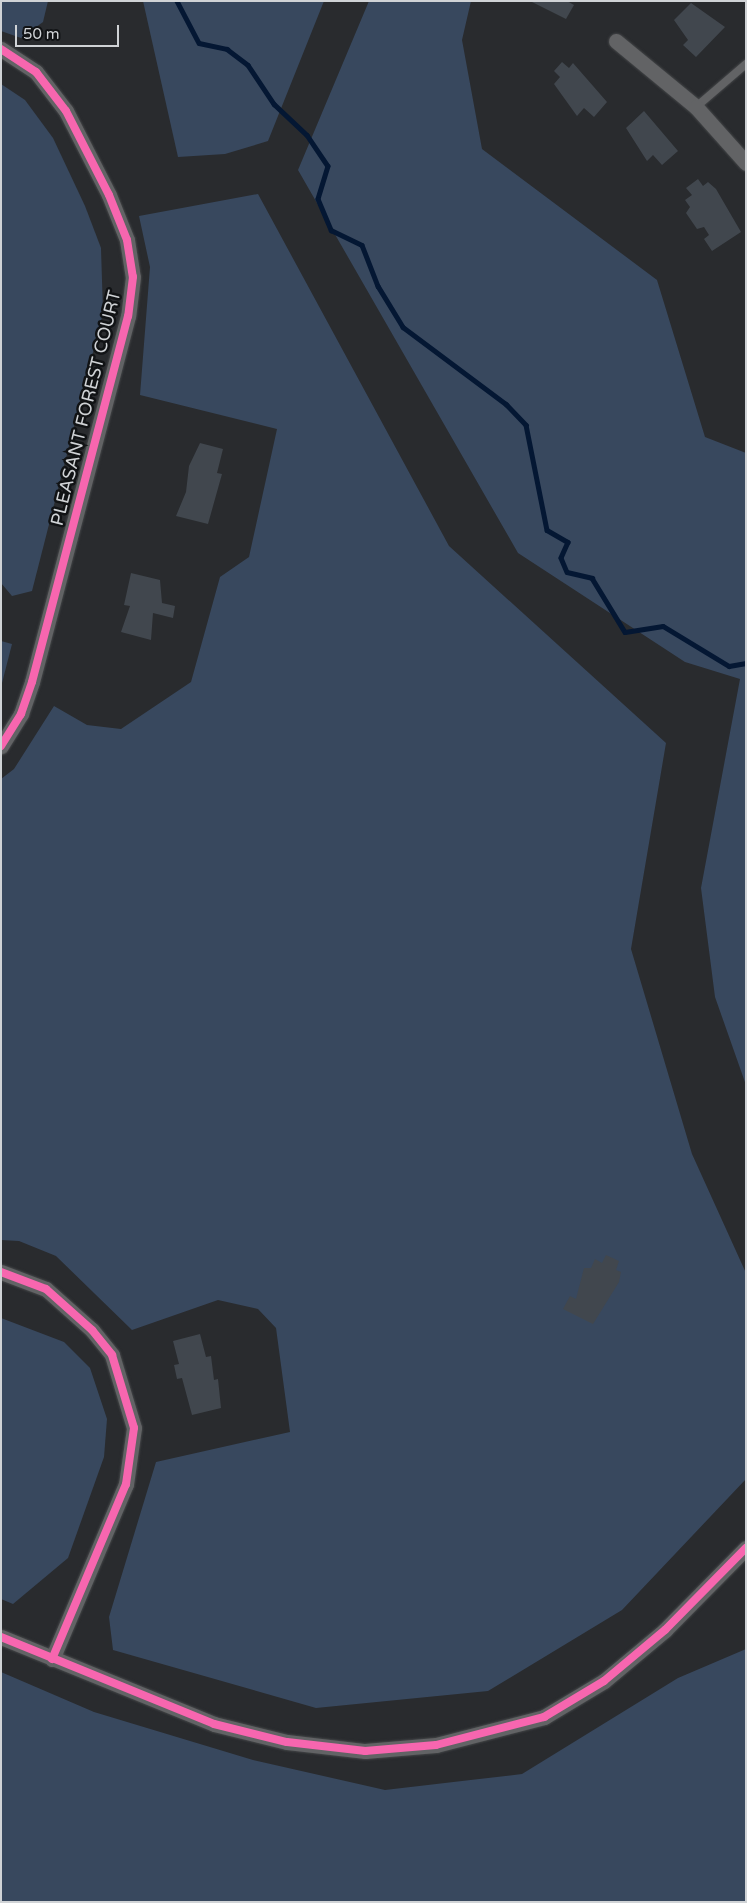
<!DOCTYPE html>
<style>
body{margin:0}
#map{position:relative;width:747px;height:1903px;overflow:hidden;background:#292b2e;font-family:"Varela Round",sans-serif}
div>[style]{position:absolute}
.green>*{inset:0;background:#38485e}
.stream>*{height:4.5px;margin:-2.25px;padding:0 2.25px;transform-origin:2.25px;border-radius:2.25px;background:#041733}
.building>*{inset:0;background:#41474e}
.roads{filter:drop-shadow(0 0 1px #444648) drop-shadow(0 0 1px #444648)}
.lane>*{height:8px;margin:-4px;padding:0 4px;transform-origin:4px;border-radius:4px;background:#626365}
.street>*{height:15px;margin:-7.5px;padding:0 7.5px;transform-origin:7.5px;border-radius:7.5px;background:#626365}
.cycleway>*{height:8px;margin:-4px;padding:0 4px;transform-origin:4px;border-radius:4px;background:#f766af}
span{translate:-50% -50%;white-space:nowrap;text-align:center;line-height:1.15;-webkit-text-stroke:5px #111315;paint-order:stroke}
.street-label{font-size:18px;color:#d0d3d6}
.frame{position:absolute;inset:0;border:2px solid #d0d3d6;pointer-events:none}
.scale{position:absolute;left:15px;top:25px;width:104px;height:22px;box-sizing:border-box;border:2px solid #d0d3d6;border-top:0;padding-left:6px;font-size:15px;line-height:18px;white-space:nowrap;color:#d0d3d6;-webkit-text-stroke:4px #111315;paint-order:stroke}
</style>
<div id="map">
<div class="green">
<div style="clip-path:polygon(1px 1px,48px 1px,43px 22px,21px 38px,1px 31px)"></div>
<div style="clip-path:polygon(143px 1px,324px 1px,268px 141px,225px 154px,178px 157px)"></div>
<div style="clip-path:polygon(369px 1px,471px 1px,462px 40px,482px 149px,657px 280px,705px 437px,746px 453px,746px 1085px,715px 997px,701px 888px,740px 679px,685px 662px,518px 553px,298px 170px)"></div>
<div style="clip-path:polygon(1px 84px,25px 100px,53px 138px,85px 206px,101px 248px,103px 313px,32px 591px,12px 596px,1px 583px)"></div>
<div style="clip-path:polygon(258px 194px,449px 546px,666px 743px,631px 949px,692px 1154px,746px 1273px,746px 1479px,622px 1610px,488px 1691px,316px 1708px,113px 1650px,109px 1617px,156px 1462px,290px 1432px,276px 1328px,258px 1309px,218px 1300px,132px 1330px,56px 1256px,19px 1241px,1px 1240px,1px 779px,14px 769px,54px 706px,87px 725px,121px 729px,191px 682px,220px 577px,249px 557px,277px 429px,140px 395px,150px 267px,139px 216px)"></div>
<div style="clip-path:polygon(1px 641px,12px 644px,1px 687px)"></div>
<div style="clip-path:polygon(1px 1318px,64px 1342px,90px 1368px,107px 1419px,104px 1457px,68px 1558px,13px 1604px,1px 1599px)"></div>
<div style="clip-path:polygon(746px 1649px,746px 1902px,1px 1902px,1px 1672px,94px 1712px,253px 1760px,385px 1790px,522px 1774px,678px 1678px)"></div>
</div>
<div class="stream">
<div style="left:177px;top:1px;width:47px;rotate:62.4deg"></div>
<div style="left:199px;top:43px;width:29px;rotate:12deg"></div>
<div style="left:227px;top:49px;width:26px;rotate:37deg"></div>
<div style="left:248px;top:65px;width:47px;rotate:56.3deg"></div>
<div style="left:274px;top:104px;width:45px;rotate:43.2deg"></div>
<div style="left:307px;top:135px;width:37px;rotate:56deg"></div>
<div style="left:328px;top:166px;width:34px;rotate:107deg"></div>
<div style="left:318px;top:199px;width:34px;rotate:67deg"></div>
<div style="left:331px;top:230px;width:34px;rotate:26deg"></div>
<div style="left:362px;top:245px;width:44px;rotate:68.7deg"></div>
<div style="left:378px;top:286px;width:48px;rotate:58.6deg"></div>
<div style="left:403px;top:327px;width:129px;rotate:36.8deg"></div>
<div style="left:506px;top:404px;width:29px;rotate:46deg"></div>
<div style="left:526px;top:425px;width:107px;rotate:78.7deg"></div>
<div style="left:547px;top:530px;width:24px;rotate:30deg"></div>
<div style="left:568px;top:542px;width:17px;rotate:114deg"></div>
<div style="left:561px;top:558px;width:15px;rotate:67deg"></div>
<div style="left:567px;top:572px;width:26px;rotate:13deg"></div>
<div style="left:592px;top:578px;width:63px;rotate:58.6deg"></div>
<div style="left:625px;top:632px;width:38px;rotate:-9deg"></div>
<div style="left:663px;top:626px;width:77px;rotate:31.2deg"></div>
<div style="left:729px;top:666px;width:17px;rotate:-10deg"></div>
</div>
<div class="building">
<div style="clip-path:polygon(530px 1px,567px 1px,574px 5px,566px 19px)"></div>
<div style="clip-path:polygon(691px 3px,725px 27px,696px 57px,683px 45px,688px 40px,674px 20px)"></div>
<div style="clip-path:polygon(562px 62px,569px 68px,573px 63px,607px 102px,594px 117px,584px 108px,577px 116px,554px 84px,560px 77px,554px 71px)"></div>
<div style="clip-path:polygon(644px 111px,678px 151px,662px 165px,653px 155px,647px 161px,626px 128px)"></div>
<div style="clip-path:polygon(698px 179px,703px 186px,708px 182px,716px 189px,741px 232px,712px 251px,704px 239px,709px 235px,704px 227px,697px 229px,686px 213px,690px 207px,685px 200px,692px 195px,686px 188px)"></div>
<div style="clip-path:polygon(200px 443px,223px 449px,217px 473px,222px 474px,208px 524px,176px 516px,186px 492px,189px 466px)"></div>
<div style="clip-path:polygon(131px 573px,160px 580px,162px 603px,175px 606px,173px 618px,153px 613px,151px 640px,121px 632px,130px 606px,124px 605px)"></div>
<div style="clip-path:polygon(606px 1255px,619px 1261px,616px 1270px,621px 1272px,619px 1282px,593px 1324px,563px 1309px,570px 1296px,576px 1299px,584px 1268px,591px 1268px,595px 1259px,602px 1263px)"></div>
<div style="clip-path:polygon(200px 1334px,206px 1357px,211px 1356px,214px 1380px,218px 1379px,221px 1408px,192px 1415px,182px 1378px,177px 1379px,174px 1365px,179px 1364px,173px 1341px)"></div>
</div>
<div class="roads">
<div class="lane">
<div style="left:696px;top:107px;width:66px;rotate:-40.7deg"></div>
</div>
<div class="street">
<div style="left:616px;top:41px;width:104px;rotate:39.5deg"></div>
<div style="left:696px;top:107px;width:75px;rotate:48.2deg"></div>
<div style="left:1px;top:49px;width:42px;rotate:33.3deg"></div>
<div style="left:36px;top:72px;width:49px;rotate:52.4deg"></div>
<div style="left:66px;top:111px;width:94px;rotate:62.9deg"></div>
<div style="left:109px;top:195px;width:48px;rotate:68.2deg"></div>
<div style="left:127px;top:240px;width:37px;rotate:81deg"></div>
<div style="left:133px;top:277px;width:39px;rotate:97deg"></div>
<div style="left:128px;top:316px;width:378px;rotate:104.7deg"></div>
<div style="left:32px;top:682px;width:34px;rotate:109deg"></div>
<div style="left:21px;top:714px;width:38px;rotate:122deg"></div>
<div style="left:1px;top:1272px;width:48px;rotate:20.7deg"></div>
<div style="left:46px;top:1289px;width:62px;rotate:41.7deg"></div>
<div style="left:92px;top:1330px;width:32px;rotate:51deg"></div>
<div style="left:112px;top:1355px;width:76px;rotate:73.2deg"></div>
<div style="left:134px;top:1428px;width:57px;rotate:98.1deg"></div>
<div style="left:126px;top:1484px;width:190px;rotate:112.9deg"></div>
<div style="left:1px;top:1637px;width:230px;rotate:22.2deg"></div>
<div style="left:214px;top:1724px;width:75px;rotate:13.9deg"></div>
<div style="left:287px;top:1742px;width:79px;rotate:6.6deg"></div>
<div style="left:365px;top:1751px;width:71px;rotate:-4.8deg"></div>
<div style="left:436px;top:1745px;width:112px;rotate:-14.5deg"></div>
<div style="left:544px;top:1717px;width:70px;rotate:-31deg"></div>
<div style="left:604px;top:1681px;width:80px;rotate:-39.9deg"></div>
<div style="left:665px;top:1630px;width:115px;rotate:-45.4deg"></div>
</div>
</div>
<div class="cycleway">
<div style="left:1px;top:49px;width:42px;rotate:33.3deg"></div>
<div style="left:36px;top:72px;width:49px;rotate:52.4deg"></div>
<div style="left:66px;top:111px;width:94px;rotate:62.9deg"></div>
<div style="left:109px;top:195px;width:48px;rotate:68.2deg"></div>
<div style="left:127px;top:240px;width:37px;rotate:81deg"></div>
<div style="left:133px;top:277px;width:39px;rotate:97deg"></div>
<div style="left:128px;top:316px;width:378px;rotate:104.7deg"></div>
<div style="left:32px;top:682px;width:34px;rotate:109deg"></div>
<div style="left:21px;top:714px;width:38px;rotate:122deg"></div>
<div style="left:1px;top:1272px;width:48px;rotate:20.7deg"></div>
<div style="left:46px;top:1289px;width:62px;rotate:41.7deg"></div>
<div style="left:92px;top:1330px;width:32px;rotate:51deg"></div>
<div style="left:112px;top:1355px;width:76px;rotate:73.2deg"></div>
<div style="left:134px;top:1428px;width:57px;rotate:98.1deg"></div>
<div style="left:126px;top:1484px;width:190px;rotate:112.9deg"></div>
<div style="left:1px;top:1637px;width:230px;rotate:22.2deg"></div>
<div style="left:214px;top:1724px;width:75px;rotate:13.9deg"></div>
<div style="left:287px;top:1742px;width:79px;rotate:6.6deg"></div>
<div style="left:365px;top:1751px;width:71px;rotate:-4.8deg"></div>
<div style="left:436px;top:1745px;width:112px;rotate:-14.5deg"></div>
<div style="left:544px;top:1717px;width:70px;rotate:-31deg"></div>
<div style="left:604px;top:1681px;width:80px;rotate:-39.9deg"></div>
<div style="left:665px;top:1630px;width:115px;rotate:-45.4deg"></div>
</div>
<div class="street-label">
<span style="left:86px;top:408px;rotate:-76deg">PLEASANT FOREST COURT</span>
</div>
<div class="frame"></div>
<div class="scale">50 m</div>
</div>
